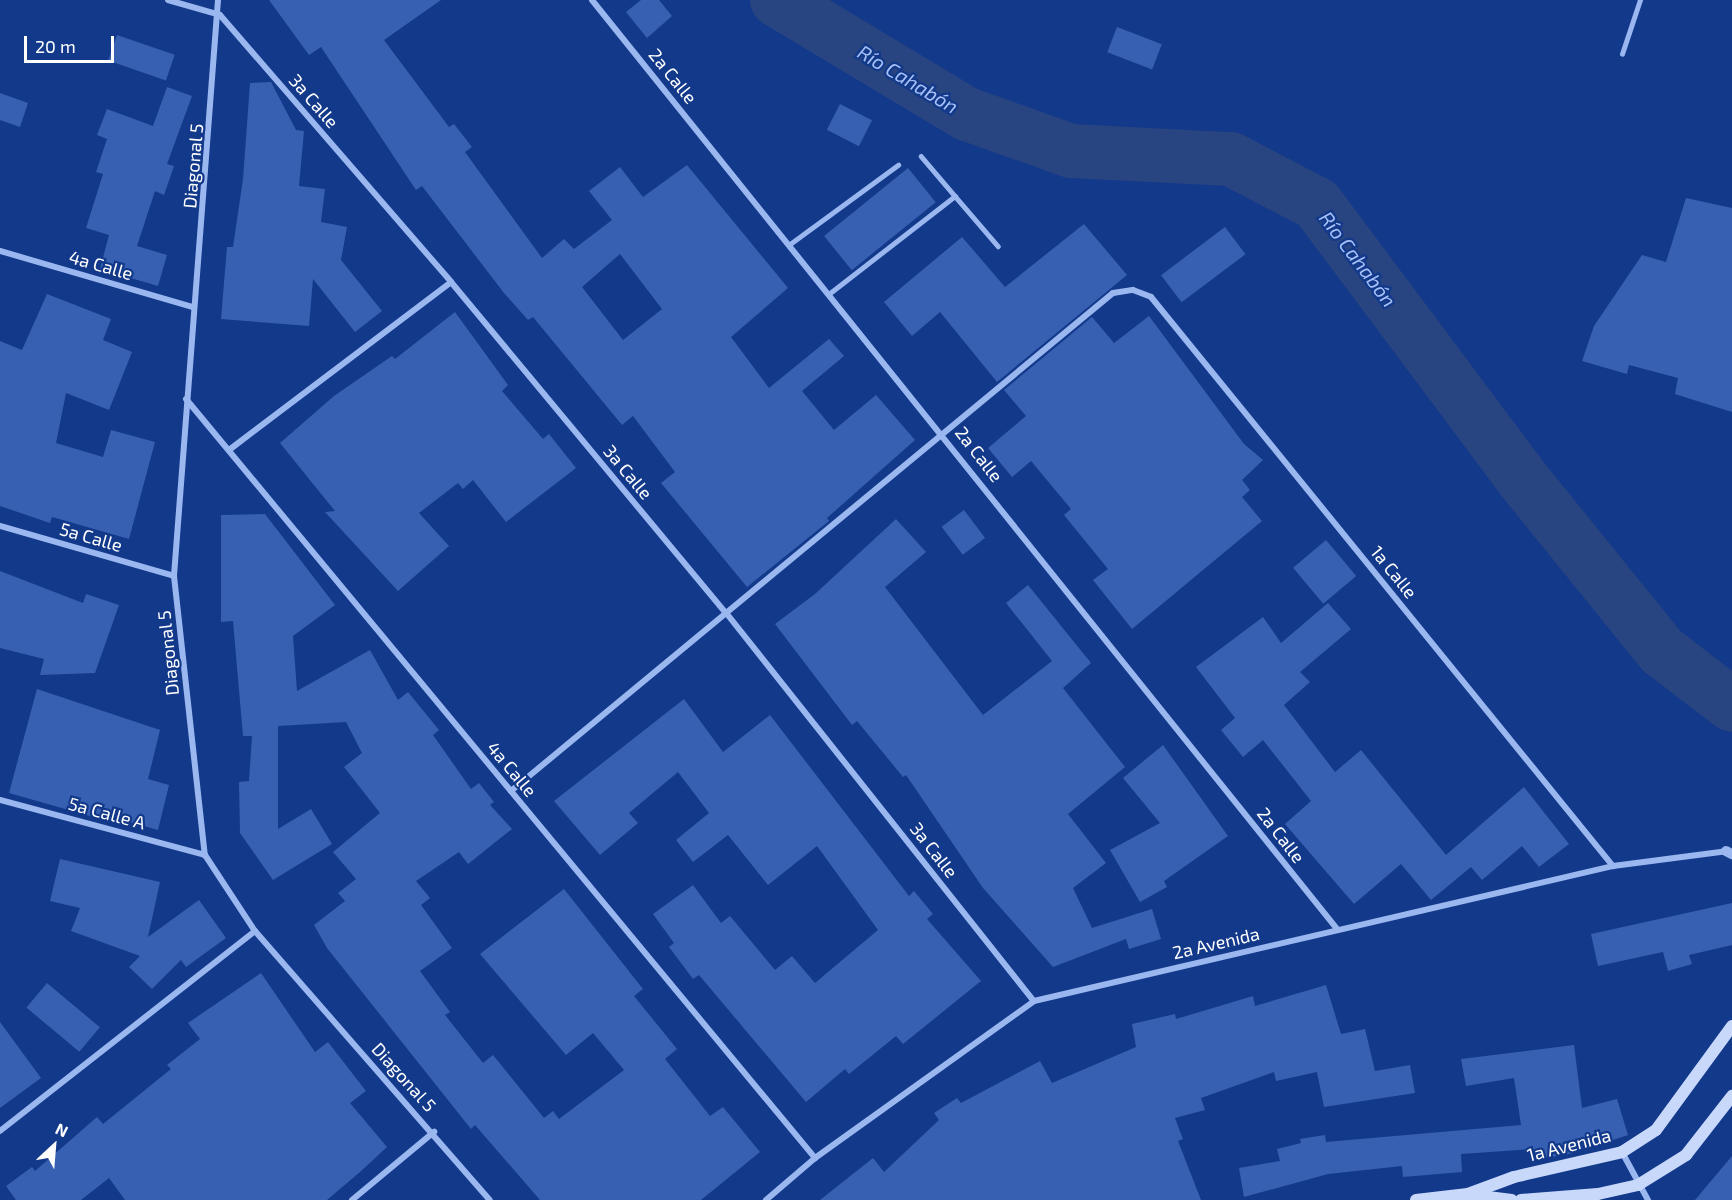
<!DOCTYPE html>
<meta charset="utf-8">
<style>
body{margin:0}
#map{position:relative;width:1732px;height:1200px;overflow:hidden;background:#13398a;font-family:"Exo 2",sans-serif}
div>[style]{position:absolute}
.river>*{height:54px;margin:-27px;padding:0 27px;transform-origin:27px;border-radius:27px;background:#284481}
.building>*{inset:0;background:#3760b2;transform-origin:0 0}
.service>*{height:4.5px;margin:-2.25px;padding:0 2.25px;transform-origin:2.25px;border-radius:2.25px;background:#9ab7f0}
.minor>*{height:6px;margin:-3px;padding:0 3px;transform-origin:3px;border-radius:3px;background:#9ab7f0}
.tertiary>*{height:10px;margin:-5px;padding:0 5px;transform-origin:5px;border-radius:5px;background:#9ab7f0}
.secondary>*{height:12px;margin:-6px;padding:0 6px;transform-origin:6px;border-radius:6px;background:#c8d8fb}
span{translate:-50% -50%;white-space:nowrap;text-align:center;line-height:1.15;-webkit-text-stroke:4.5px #13398a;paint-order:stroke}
.street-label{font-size:18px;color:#fff}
.water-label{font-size:20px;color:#a6c1f8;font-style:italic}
.north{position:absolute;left:24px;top:1116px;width:60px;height:60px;-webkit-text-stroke:4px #13398a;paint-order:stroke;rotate:26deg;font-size:16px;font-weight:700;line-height:24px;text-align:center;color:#fff}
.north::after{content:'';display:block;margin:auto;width:21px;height:27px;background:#fff;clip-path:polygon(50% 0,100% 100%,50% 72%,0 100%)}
.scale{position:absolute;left:24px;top:36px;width:90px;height:27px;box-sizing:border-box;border:3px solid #fff;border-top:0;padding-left:8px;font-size:18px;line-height:21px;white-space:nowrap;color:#fff;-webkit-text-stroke:4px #13398a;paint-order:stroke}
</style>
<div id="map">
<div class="river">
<div style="left:777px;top:0;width:222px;rotate:31deg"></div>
<div style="left:967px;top:114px;width:110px;rotate:19.6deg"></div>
<div style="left:1071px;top:151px;width:160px;rotate:2.9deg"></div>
<div style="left:1231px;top:159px;width:97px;rotate:27.6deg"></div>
<div style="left:1317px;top:204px;width:347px;rotate:53.2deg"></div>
<div style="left:1525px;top:482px;width:218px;rotate:51deg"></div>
<div style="left:1662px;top:651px;width:88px;rotate:37.6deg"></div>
</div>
<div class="building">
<div style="clip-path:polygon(evenodd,269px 0,441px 0,384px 40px,449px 127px,454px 124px,472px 147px,465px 152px,542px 258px,564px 239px,574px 249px,612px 220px,589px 191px,620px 167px,643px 197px,687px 165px,788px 288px,731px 337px,769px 388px,829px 339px,844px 356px,802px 391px,834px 430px,876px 395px,915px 440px,827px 518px,829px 521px,747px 587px,661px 483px,675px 472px,633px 416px,622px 425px,533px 317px,528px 320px,504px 293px,422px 186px,416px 190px,321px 47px,309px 55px,269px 0,620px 254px,662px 309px,623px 340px,582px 287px,620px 254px)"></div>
<div style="clip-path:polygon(641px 0,659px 0,672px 16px,647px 38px,626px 12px)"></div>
<div style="left:1117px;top:27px;width:48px;height:27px;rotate:21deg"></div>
<div style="left:117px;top:35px;width:61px;height:27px;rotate:19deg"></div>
<div style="clip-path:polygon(271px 82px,296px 130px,304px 131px,299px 186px,325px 189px,321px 222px,347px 227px,341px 260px,382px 311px,355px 332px,313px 279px,309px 326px,221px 319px,227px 247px,233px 247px,243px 179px,250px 83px)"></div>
<div style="clip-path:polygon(167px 87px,192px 96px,167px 164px,174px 166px,164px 195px,155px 191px,137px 246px,167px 255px,158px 286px,100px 269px,109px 235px,86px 228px,103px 174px,96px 172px,107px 139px,97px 135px,107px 109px,153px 126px)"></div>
<div style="clip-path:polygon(0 93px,28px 103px,20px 127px,0 120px)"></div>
<div style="left:840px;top:104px;width:36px;height:29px;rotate:27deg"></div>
<div style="left:908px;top:168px;width:44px;height:108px;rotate:51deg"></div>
<div style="clip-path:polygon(1686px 198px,1732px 208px,1732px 412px,1675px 394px,1678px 378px,1629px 365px,1627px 374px,1582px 361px,1594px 326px,1642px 255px,1666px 262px)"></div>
<div style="clip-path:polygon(1084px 224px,1127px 275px,997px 382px,940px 312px,912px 336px,884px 302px,962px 237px,1005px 287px)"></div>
<div style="left:1225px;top:227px;width:34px;height:80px;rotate:53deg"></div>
<div style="clip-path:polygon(47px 294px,111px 319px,103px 340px,132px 352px,109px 410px,66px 393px,56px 443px,103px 457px,111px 430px,155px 442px,129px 539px,52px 517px,50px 523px,0 506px,0 341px,22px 350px)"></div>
<div style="clip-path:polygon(455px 312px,508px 385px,502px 391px,543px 439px,549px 434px,576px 468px,506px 522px,473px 480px,463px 489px,458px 483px,419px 513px,449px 546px,398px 591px,325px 512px,335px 511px,280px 443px,334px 396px,392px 356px,395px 359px)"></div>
<div style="clip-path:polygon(1149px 316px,1244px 444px,1263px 460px,1242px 480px,1250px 490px,1242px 497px,1262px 521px,1132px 629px,1093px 580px,1108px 569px,1064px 515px,1071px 509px,1031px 461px,1012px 477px,988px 448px,1026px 416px,1004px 390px,1092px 317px,1114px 343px)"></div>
<div style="left:964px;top:510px;width:35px;height:28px;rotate:53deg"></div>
<div style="clip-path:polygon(265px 514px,335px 605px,293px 636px,297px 691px,370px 650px,398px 700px,408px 692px,439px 730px,433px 735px,471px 789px,479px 783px,494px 802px,490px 805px,512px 829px,468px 864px,459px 852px,416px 881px,430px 898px,421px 905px,452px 948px,420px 971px,450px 1012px,445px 1015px,483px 1063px,493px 1055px,544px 1118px,553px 1111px,559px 1119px,624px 1070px,593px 1033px,566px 1055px,480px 954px,564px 889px,643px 989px,634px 996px,677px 1049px,665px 1059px,710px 1116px,723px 1107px,760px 1152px,701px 1200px,540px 1200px,475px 1125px,471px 1129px,327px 948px,314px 925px,345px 901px,338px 893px,356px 879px,333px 852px,380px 813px,344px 767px,362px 753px,346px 722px,278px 726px,278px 829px,311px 809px,332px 844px,273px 880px,240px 833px,239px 782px,249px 781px,252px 736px,243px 736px,233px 621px,221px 622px,221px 515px)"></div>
<div style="clip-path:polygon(896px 519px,926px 552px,885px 587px,983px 715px,1052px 661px,1006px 603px,1028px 585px,1091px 663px,1063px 688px,1125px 767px,1068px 814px,1106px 863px,1073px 888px,1092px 928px,1152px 909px,1161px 939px,1129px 949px,1126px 939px,1053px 967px,983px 888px,906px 775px,903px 777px,857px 721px,852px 725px,775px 624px,815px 594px)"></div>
<div style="left:1326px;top:540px;width:47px;height:43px;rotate:50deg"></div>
<div style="clip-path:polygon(0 571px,83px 603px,86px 594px,119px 605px,95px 673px,40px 675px,44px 659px,0 648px)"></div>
<div style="clip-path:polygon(1328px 603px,1351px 629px,1300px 672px,1310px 682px,1284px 705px,1335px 772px,1361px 750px,1446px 855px,1524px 787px,1569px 844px,1539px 867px,1522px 846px,1482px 880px,1471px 867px,1431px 900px,1401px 864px,1354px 904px,1285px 824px,1311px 801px,1263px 740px,1243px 757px,1221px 730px,1235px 718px,1196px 667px,1263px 617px,1281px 643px)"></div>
<div style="clip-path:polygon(37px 689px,160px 730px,148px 779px,169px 785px,158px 830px,126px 821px,125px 826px,9px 793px)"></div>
<div style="clip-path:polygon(684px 699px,723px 752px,770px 715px,909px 896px,914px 891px,933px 914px,927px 919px,981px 981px,903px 1044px,896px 1036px,849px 1074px,845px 1069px,806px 1102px,699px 975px,693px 979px,669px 947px,674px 943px,653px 914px,693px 885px,721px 923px,730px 916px,775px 970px,792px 956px,815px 983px,878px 930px,817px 846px,768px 885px,728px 835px,693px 862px,676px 840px,709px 813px,678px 772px,629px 813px,638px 823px,600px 855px,554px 801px)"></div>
<div style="clip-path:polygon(1163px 745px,1228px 836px,1164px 881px,1167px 887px,1140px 902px,1110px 850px,1160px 823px,1123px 778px)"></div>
<div style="clip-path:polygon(60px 859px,160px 882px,148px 937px,199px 900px,226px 938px,186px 967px,181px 960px,152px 989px,129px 967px,140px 956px,71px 931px,80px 908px,50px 901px)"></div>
<div style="clip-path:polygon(1732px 903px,1732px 945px,1689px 955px,1692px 964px,1668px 971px,1663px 952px,1598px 966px,1591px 934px)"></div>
<div style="clip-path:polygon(261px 973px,315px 1052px,328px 1042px,366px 1091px,350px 1103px,387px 1147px,360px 1172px,327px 1200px,125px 1200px,109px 1178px,81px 1200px,16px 1200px,6px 1186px,32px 1167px,35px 1171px,97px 1117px,103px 1124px,171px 1069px,167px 1065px,200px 1039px,188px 1023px)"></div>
<div style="left:47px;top:983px;width:69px;height:32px;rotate:40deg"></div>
<div style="clip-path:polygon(1326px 985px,1341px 1034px,1365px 1029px,1375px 1071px,1410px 1065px,1415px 1093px,1324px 1107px,1317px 1072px,1276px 1081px,1274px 1072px,1201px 1098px,1205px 1110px,1175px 1118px,1183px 1139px,1178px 1141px,1201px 1200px,820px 1200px,873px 1158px,884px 1172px,939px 1120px,934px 1113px,957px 1098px,961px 1103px,1040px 1061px,1052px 1083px,1136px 1047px,1132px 1024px,1175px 1014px,1176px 1019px,1253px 996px,1255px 1006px)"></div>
<div style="clip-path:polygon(0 1022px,41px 1078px,0 1108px)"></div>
<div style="clip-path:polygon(1574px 1045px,1582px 1108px,1617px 1099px,1628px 1135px,1574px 1153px,1535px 1160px,1533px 1149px,1461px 1154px,1462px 1172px,1403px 1177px,1402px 1166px,1328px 1174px,1244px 1197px,1239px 1168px,1280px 1161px,1277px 1149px,1301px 1143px,1300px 1139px,1325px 1135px,1326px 1142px,1521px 1125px,1514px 1078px,1466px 1086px,1461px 1059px)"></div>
<div style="clip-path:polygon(1732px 1156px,1732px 1200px,1695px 1200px)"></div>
</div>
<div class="service">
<div style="left:1622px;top:54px;width:57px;rotate:-71.6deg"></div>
<div style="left:921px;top:156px;width:52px;rotate:49.6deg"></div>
<div style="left:790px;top:244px;width:134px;rotate:-36.2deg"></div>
<div style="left:830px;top:293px;width:158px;rotate:-37.8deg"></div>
<div style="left:955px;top:196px;width:66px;rotate:49.3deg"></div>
</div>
<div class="minor">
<div style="left:168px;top:0;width:54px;rotate:16.1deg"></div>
<div style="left:220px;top:15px;width:353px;rotate:49.1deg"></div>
<div style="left:451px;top:282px;width:432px;rotate:50.3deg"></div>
<div style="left:727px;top:614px;width:494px;rotate:51.6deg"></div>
<div style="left:218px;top:0;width:578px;rotate:94.37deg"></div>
<div style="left:174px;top:576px;width:281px;rotate:83.7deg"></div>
<div style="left:205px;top:855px;width:91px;rotate:56.7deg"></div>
<div style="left:255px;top:931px;width:357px;rotate:48.9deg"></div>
<div style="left:592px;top:0;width:1192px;rotate:51.27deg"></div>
<div style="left:0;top:251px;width:201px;rotate:16.2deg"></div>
<div style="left:186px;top:399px;width:986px;rotate:50.35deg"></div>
<div style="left:229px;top:450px;width:278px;rotate:-37.1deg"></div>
<div style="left:0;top:526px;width:181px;rotate:16deg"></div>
<div style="left:511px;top:791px;width:781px;rotate:-39.6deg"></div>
<div style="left:1113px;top:293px;width:20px;rotate:-9deg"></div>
<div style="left:1133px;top:290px;width:19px;rotate:21deg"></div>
<div style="left:1151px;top:297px;width:733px;rotate:50.93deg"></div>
<div style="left:0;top:800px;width:212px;rotate:15deg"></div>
<div style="left:0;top:1131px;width:324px;rotate:-38.1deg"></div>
<div style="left:1622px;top:1152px;width:55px;rotate:61.6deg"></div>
<div style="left:352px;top:1200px;width:107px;rotate:-39.7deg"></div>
<div style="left:766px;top:1200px;width:65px;rotate:-40.6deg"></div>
<div style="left:815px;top:1158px;width:269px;rotate:-35.6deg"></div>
<div style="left:1034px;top:1001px;width:595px;rotate:-13.12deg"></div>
<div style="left:1613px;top:866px;width:116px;rotate:-7.4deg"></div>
</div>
<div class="tertiary">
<div style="left:1726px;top:851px;width:7px;rotate:27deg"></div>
</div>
<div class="secondary">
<div style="left:1472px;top:1195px;width:40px;rotate:7.1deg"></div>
<div style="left:1416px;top:1200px;width:52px;rotate:-6.6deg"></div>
<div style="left:1468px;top:1194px;width:49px;rotate:-20.3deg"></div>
<div style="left:1514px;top:1177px;width:111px;rotate:-13deg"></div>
<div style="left:1622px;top:1152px;width:40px;rotate:-32.9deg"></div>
<div style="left:1656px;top:1130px;width:129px;rotate:-53.8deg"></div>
<div style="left:1521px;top:1200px;width:77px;rotate:-4.5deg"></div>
<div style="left:1598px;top:1194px;width:41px;rotate:-12.7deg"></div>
<div style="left:1638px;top:1185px;width:57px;rotate:-32deg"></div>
<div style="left:1686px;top:1155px;width:75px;rotate:-52.1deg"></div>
</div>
<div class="street-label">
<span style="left:673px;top:76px;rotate:51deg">2a Calle</span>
<span style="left:314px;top:101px;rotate:49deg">3a Calle</span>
<span style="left:193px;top:166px;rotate:-85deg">Diagonal 5</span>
<span style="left:101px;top:265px;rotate:16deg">4a Calle</span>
<span style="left:979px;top:454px;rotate:52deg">2a Calle</span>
<span style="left:628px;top:472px;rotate:50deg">3a Calle</span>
<span style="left:91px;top:537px;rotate:16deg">5a Calle</span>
<span style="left:1394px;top:572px;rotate:51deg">1a Calle</span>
<span style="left:168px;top:653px;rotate:-96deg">Diagonal 5</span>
<span style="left:512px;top:769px;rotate:50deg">4a Calle</span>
<span style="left:107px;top:813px;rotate:15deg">5a Calle A</span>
<span style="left:1281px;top:835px;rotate:52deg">2a Calle</span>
<span style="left:934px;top:850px;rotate:52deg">3a Calle</span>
<span style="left:1216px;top:943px;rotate:-13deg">2a Avenida</span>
<span style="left:404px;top:1077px;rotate:48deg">Diagonal 5</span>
<span style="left:1569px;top:1145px;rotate:-14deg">1a Avenida</span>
</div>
<div class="water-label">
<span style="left:908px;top:79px;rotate:31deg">Río Cahabón</span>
<span style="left:1358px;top:259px;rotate:53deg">Río Cahabón</span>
</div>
<div class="north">N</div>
<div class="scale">20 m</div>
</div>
